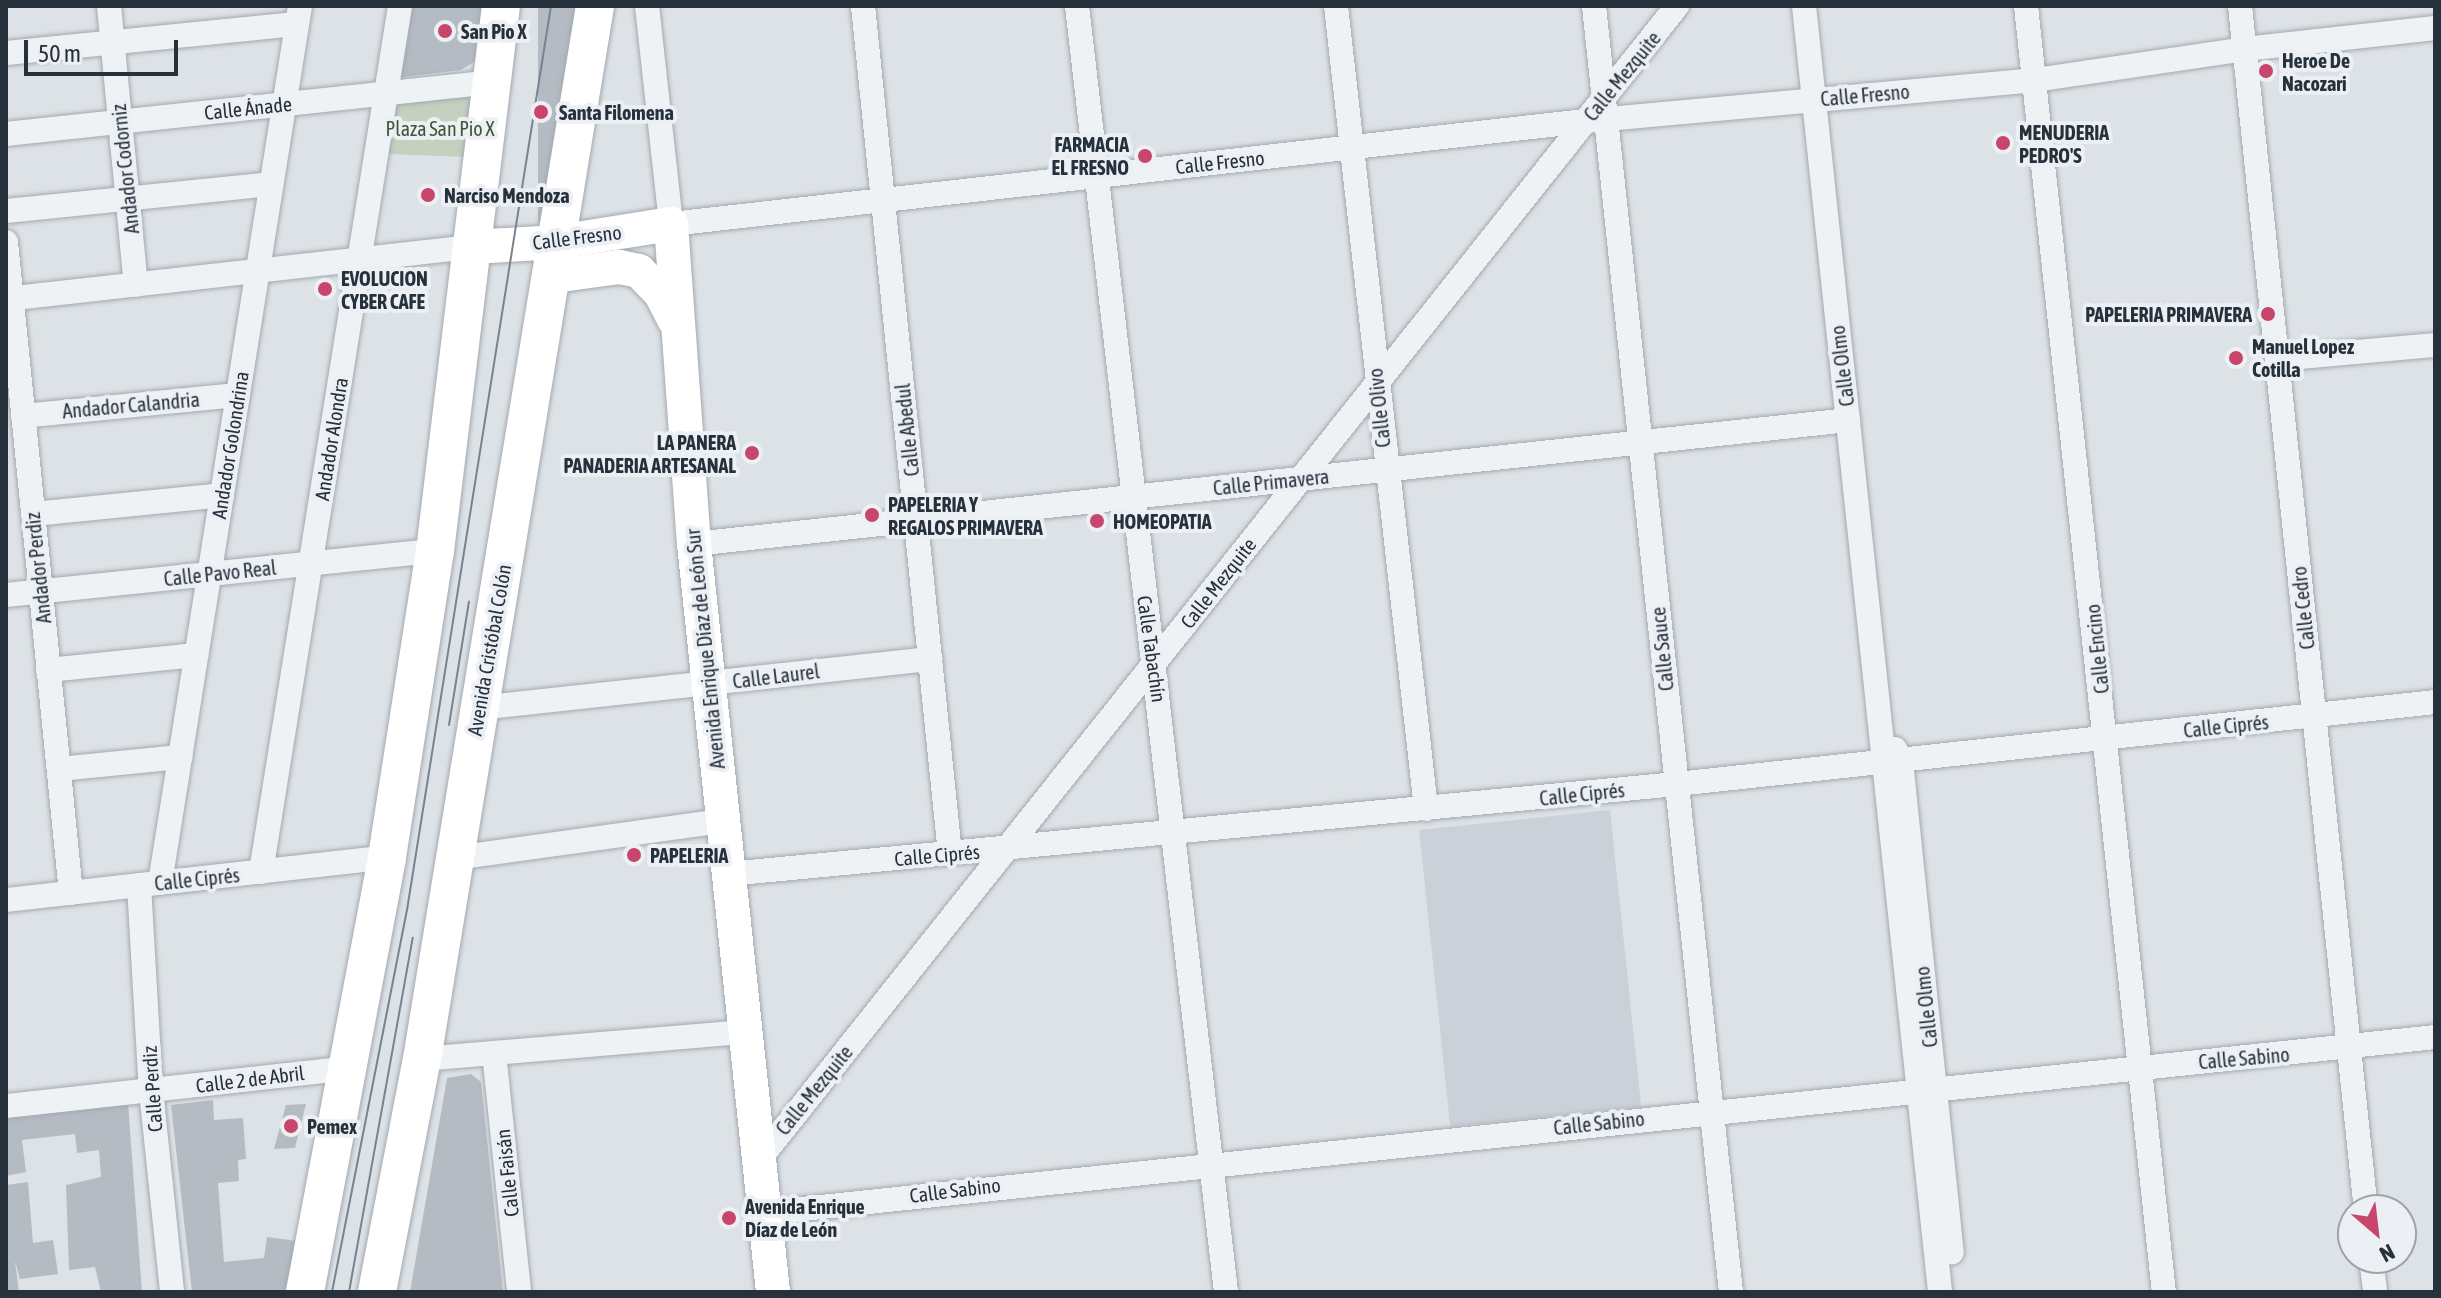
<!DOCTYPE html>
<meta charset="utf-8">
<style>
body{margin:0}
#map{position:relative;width:2441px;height:1298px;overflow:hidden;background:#dde2e6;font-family:"Asap Condensed",sans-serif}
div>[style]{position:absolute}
.built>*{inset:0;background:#cbd1d8;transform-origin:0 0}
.green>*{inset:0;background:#c5d0be}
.building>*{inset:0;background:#b4bbc2;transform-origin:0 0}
.roads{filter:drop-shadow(0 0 2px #a3a9b0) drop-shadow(0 0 2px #a3a9b0)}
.street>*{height:24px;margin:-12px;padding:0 12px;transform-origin:12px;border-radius:12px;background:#eff2f5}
.secondary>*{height:34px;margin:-17px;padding:0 17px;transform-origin:17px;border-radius:17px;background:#fff}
.primary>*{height:38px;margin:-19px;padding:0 19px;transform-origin:19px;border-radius:19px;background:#fff}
.tram>*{height:2px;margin:-1px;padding:0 1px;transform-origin:1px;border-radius:1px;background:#77838f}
.dots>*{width:22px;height:22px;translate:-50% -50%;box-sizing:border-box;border:4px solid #ecf0f4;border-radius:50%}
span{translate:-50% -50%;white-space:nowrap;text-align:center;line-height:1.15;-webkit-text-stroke:8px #ecf0f4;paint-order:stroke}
.poi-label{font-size:20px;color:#27313c;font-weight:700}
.left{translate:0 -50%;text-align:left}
.right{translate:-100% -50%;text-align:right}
.street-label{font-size:20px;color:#27313c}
.park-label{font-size:20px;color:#405735}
.frame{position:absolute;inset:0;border:8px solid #27313c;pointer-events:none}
.north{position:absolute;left:2337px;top:1194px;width:80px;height:80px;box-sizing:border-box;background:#ecf0f4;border:2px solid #9da4aa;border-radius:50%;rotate:152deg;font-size:22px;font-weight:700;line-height:32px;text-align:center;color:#27313c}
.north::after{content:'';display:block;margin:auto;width:28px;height:36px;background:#c8456b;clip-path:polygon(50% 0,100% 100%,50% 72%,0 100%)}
.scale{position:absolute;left:24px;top:40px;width:154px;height:36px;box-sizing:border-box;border:4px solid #27313c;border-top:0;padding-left:10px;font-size:24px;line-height:28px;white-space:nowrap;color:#27313c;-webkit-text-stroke:6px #ecf0f4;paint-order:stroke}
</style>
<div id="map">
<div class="built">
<div style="left:1610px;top:810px;width:298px;height:192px;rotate:84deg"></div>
</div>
<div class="green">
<div style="clip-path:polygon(474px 95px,467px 157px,387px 154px,393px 103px)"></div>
</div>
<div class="building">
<div style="clip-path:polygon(407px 6px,492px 6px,483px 56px,461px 70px,396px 78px)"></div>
<div style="left:538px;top:6px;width:39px;height:215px"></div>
<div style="clip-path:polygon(471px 1074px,481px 1082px,503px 1292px,410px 1292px,447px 1078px)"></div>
<div style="clip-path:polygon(213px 1100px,214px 1120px,243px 1118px,246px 1159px,238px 1160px,239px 1181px,218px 1183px,224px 1262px,264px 1258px,267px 1237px,297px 1241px,285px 1292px,192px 1292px,171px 1105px)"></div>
<div style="clip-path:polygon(128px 1103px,142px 1292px,101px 1292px,95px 1267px,69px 1270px,66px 1185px,101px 1177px,99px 1150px,77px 1153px,75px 1134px,22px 1140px,26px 1172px,6px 1176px,6px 1116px)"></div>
<div style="clip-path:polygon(306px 1104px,295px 1148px,274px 1149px,286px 1105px)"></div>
<div style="clip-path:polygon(28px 1182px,33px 1243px,53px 1240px,58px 1274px,20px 1279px,15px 1261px,19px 1292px,6px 1292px,6px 1185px)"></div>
</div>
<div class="roads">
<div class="street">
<div style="left:109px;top:6px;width:280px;rotate:84.5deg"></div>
<div style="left:647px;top:6px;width:219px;rotate:83.7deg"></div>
<div style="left:671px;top:224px;width:920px;rotate:-6.43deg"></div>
<div style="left:1585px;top:121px;width:452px;rotate:-5.2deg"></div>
<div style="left:2035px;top:80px;width:212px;rotate:-8.4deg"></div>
<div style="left:2245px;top:49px;width:191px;rotate:-6.3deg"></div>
<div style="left:863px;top:6px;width:851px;rotate:84.14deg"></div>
<div style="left:1077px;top:6px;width:1295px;rotate:83.39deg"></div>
<div style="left:1336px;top:6px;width:808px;rotate:83.6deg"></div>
<div style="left:1594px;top:6px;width:1293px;rotate:83.92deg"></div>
<div style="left:1804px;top:6px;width:1293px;rotate:83.96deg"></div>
<div style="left:2026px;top:6px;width:1293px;rotate:83.88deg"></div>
<div style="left:2240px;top:6px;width:1211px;rotate:84.03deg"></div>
<div style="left:6px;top:53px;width:292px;rotate:-5.7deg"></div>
<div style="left:6px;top:134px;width:488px;rotate:-6.1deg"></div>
<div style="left:6px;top:211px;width:266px;rotate:-5.8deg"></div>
<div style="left:6px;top:242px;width:654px;rotate:84.3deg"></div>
<div style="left:6px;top:299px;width:468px;rotate:-6.4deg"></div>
<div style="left:2278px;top:359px;width:158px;rotate:-5.1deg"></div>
<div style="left:23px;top:416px;width:216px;rotate:-5.6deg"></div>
<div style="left:33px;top:514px;width:190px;rotate:-5.7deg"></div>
<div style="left:694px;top:544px;width:1161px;rotate:-6.13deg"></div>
<div style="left:6px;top:595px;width:431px;rotate:-5.9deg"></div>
<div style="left:48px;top:670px;width:149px;rotate:-5.8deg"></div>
<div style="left:479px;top:708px;width:454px;rotate:-6.2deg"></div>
<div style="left:1895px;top:749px;width:13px;rotate:63deg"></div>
<div style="left:1901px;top:761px;width:494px;rotate:84.1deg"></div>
<div style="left:59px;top:769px;width:122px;rotate:-5.7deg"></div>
<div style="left:455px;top:858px;width:270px;rotate:-7.9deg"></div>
<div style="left:261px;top:872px;width:877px;rotate:-80.88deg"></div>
<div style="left:728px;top:874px;width:953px;rotate:-5.42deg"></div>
<div style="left:1677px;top:784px;width:762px;rotate:-6.17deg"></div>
<div style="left:160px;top:883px;width:888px;rotate:-80.93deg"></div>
<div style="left:139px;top:885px;width:206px;rotate:86.7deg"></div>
<div style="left:151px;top:1091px;width:202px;rotate:84deg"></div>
<div style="left:6px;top:900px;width:383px;rotate:-6.4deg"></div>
<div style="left:494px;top:1053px;width:240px;rotate:84deg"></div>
<div style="left:422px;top:1059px;width:324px;rotate:-4.8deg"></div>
<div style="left:6px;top:1106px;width:346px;rotate:-6.3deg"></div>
<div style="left:759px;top:1160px;width:1475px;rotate:-51.5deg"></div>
<div style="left:764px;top:1213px;width:1680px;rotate:-6.01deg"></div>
<div style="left:2371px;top:1258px;width:34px;rotate:83deg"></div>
</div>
<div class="secondary">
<div style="left:471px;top:247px;width:87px;rotate:-3.3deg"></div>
<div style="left:558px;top:242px;width:114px;rotate:-9.1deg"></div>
<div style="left:671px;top:224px;width:321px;rotate:85.9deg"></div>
<div style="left:694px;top:544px;width:752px;rotate:83.97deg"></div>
<div style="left:554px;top:276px;width:66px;rotate:-7.9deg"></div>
<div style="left:619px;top:267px;width:20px;rotate:11deg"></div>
<div style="left:639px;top:271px;width:32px;rotate:46deg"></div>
<div style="left:661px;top:294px;width:29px;rotate:63deg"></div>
</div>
<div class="primary">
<div style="left:305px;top:1292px;width:443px;rotate:-79.3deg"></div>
<div style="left:387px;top:857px;width:310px;rotate:-81.1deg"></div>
<div style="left:435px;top:551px;width:549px;rotate:-83.1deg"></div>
<div style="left:377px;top:1292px;width:237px;rotate:-79.1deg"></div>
<div style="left:422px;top:1059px;width:1067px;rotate:-80.67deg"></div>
</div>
</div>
<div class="tram">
<div style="left:449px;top:725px;width:125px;rotate:-80.8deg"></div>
<div style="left:332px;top:1292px;width:389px;rotate:-78.9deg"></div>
<div style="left:407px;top:910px;width:915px;rotate:-80.95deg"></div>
<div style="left:349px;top:1292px;width:360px;rotate:-79.8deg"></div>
</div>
<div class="dots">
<div style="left:445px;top:31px;background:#c8456b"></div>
<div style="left:2266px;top:71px;background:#c8456b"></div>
<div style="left:541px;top:112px;background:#c8456b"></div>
<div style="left:2003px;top:143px;background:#c8456b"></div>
<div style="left:1145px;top:156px;background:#c8456b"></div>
<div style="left:428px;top:195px;background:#c8456b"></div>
<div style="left:325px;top:289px;background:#c8456b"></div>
<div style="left:2268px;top:314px;background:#c8456b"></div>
<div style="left:2236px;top:358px;background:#c8456b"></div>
<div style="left:752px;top:453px;background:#c8456b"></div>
<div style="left:872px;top:515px;background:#c8456b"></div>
<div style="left:1097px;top:521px;background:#c8456b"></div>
<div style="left:634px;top:855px;background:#c8456b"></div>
<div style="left:291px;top:1126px;background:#c8456b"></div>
<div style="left:729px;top:1218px;background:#c8456b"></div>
</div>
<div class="poi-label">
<span class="left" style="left:461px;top:31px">San Pio X</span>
<span class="left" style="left:2282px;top:72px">Heroe De<br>Nacozari</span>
<span class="left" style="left:559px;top:112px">Santa Filomena</span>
<span class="left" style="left:2019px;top:144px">MENUDERIA<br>PEDRO'S</span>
<span class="right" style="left:1129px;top:156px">FARMACIA<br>EL FRESNO</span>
<span class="left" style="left:444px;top:195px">Narciso Mendoza</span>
<span class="left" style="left:341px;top:290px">EVOLUCION<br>CYBER CAFE</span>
<span class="right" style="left:2252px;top:314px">PAPELERIA PRIMAVERA</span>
<span class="left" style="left:2252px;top:358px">Manuel Lopez<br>Cotilla</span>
<span class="right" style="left:736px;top:454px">LA PANERA<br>PANADERIA ARTESANAL</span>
<span class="left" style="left:888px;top:516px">PAPELERIA Y<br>REGALOS PRIMAVERA</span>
<span class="left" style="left:1113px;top:521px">HOMEOPATIA</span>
<span class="left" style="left:650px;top:855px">PAPELERIA</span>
<span class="left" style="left:307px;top:1126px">Pemex</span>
<span class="left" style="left:745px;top:1218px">Avenida Enrique<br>Díaz de León</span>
</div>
<div class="street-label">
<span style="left:1622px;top:76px;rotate:-51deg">Calle Mezquite</span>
<span style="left:1865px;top:95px;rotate:-5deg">Calle Fresno</span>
<span style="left:248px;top:108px;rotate:-6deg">Calle Ánade</span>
<span style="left:1220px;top:162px;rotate:-6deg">Calle Fresno</span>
<span style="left:125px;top:169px;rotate:-96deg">Andador Codorniz</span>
<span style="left:577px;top:237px;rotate:-7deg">Calle Fresno</span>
<span style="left:1842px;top:366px;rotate:-97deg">Calle Olmo</span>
<span style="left:131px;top:405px;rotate:-5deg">Andador Calandria</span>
<span style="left:1379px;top:408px;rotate:-96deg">Calle Olivo</span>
<span style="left:907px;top:430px;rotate:-96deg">Calle Abedul</span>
<span style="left:331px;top:439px;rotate:-81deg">Andador Alondra</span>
<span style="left:230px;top:445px;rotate:-81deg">Andador Golondrina</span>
<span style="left:1271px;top:482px;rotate:-6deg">Calle Primavera</span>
<span style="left:38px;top:568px;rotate:-96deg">Andador Perdiz</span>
<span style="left:220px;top:573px;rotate:-6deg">Calle Pavo Real</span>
<span style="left:1218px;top:583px;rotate:-52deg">Calle Mezquite</span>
<span style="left:2303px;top:608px;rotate:-96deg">Calle Cedro</span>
<span style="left:705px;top:649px;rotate:-96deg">Avenida Enrique Díaz de León Sur</span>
<span style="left:1152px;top:649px;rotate:82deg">Calle Tabachín</span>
<span style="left:1662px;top:649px;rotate:-96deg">Calle Sauce</span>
<span style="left:2097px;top:649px;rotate:-96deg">Calle Encino</span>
<span style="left:489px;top:650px;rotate:-80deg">Avenida Cristóbal Colón</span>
<span style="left:776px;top:676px;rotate:-7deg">Calle Laurel</span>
<span style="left:2226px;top:726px;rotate:-6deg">Calle Ciprés</span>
<span style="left:1582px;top:794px;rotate:-6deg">Calle Ciprés</span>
<span style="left:937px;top:855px;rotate:-5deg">Calle Ciprés</span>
<span style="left:197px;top:879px;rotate:-6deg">Calle Ciprés</span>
<span style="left:1926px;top:1007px;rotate:-96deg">Calle Olmo</span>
<span style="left:2244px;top:1058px;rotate:-5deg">Calle Sabino</span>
<span style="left:250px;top:1079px;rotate:-7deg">Calle 2 de Abril</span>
<span style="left:152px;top:1089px;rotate:-94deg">Calle Perdiz</span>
<span style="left:814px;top:1090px;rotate:-51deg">Calle Mezquite</span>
<span style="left:1599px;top:1123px;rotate:-6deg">Calle Sabino</span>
<span style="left:507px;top:1173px;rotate:-96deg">Calle Faisán</span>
<span style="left:955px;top:1190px;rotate:-7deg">Calle Sabino</span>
</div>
<div class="park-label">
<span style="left:440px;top:128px">Plaza San Pio X</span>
</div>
<div class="frame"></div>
<div class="north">N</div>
<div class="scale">50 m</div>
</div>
